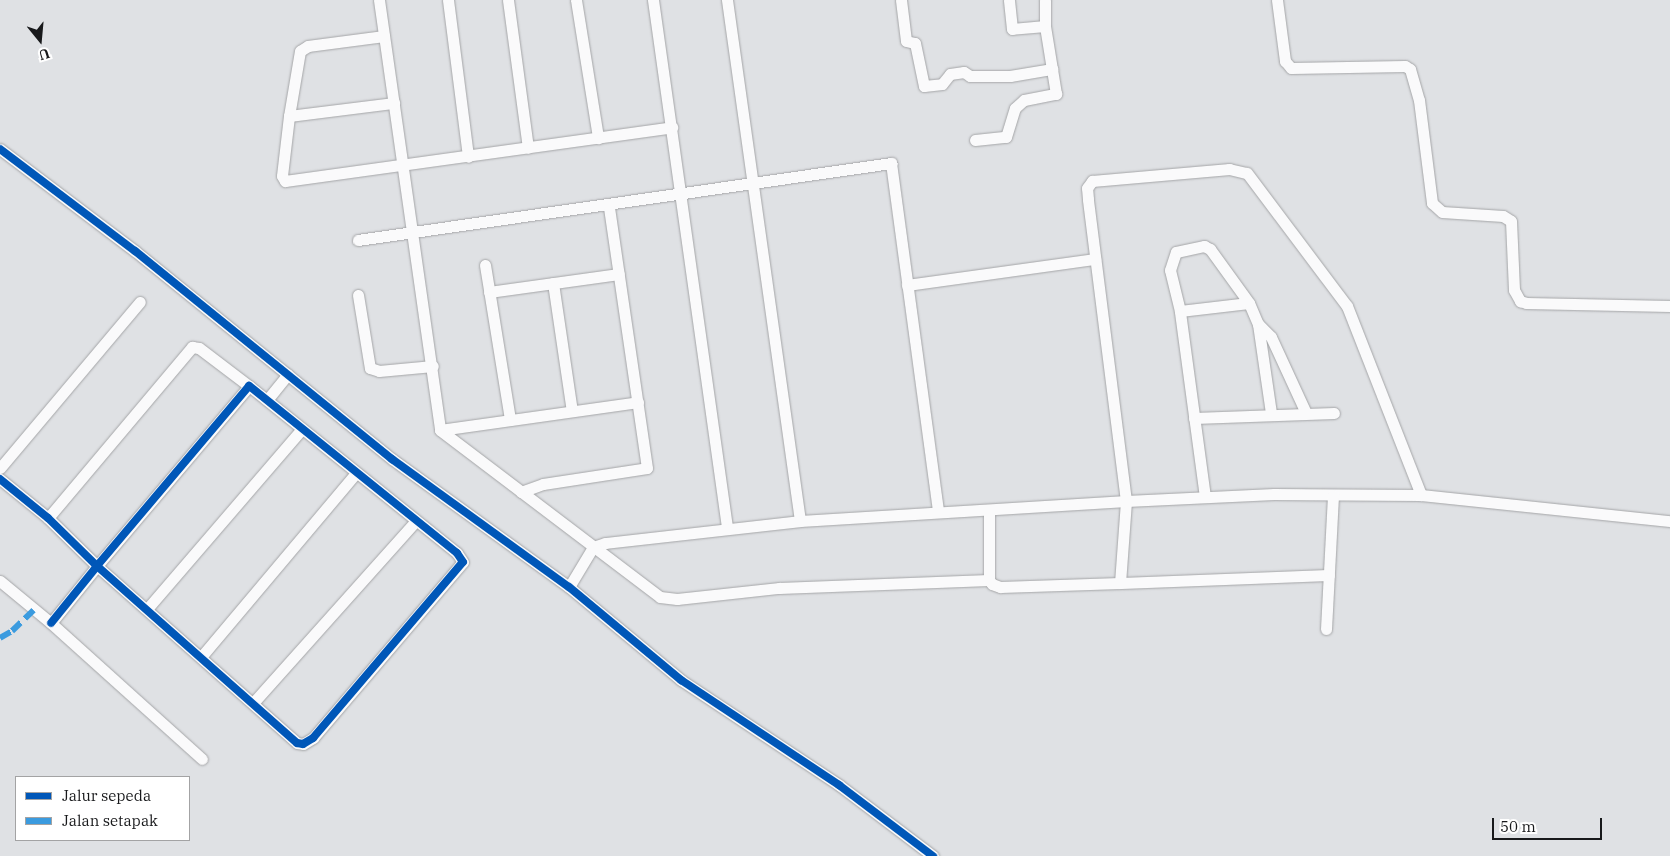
<!DOCTYPE html>
<style>
body{margin:0}
#map{position:relative;width:1670px;height:856px;overflow:hidden;background:#dfe1e4;font-family:"IBM Plex Serif",serif}
div>[style]{position:absolute}
.roads{filter:drop-shadow(0 0 1px #a4a5a7) drop-shadow(0 0 1px #a4a5a7)}
.minor>*{height:11px;margin:-5.5px;padding:0 5.5px;transform-origin:5.5px;border-radius:5.5px;background:#fafafb}
.quiet>*{height:6px;margin-top:-3px;transform-origin:0;background:repeating-linear-gradient(90deg,#3b9bdf 0 12px,transparent 0 18px)}
.cycleway>*{height:8px;margin:-4px;padding:0 4px;transform-origin:4px;border-radius:4px;background:#0057b8}
span{translate:-50% -50%;white-space:nowrap;text-align:center;line-height:1.15;-webkit-text-stroke:5px #fff;paint-order:stroke}
.legend{position:absolute;left:15px;top:776px;width:175px;height:65px;box-sizing:border-box;background:#fff;border:1px solid #a3a3a4;margin:0;padding:6px 9px;list-style:none;font-size:15px;color:#18191b}
.legend li{display:flex;align-items:center;gap:10px;height:25px}
.legend b{width:25px;border:1px solid #a3a3a4}
.north{position:absolute;left:15px;top:15px;width:50px;height:50px;-webkit-text-stroke:4px #fff;paint-order:stroke;rotate:163deg;font-size:14px;font-weight:700;line-height:20px;text-align:center;color:#18191b}
.north::after{content:'';display:block;margin:auto;width:18px;height:22px;background:#18191b;clip-path:polygon(50% 0,100% 100%,50% 72%,0 100%)}
.scale{position:absolute;left:1492px;top:818px;width:110px;height:22px;box-sizing:border-box;border:2px solid #18191b;border-top:0;padding-left:6px;font-size:15px;line-height:18px;white-space:nowrap;color:#18191b;-webkit-text-stroke:4px #fff;paint-order:stroke}
</style>
<div id="map">
<div class="roads">
<div class="minor">
<div style="left:379px;top:0;width:434px;rotate:81.9deg"></div>
<div style="left:440px;top:430px;width:276px;rotate:37.2deg"></div>
<div style="left:660px;top:597px;width:17px;rotate:7deg"></div>
<div style="left:677px;top:599px;width:103px;rotate:-6.2deg"></div>
<div style="left:779px;top:588px;width:210px;rotate:-2.2deg"></div>
<div style="left:448px;top:0;width:158px;rotate:82.7deg"></div>
<div style="left:508px;top:0;width:149px;rotate:82.3deg"></div>
<div style="left:576px;top:0;width:140px;rotate:80.9deg"></div>
<div style="left:653px;top:0;width:532px;rotate:82.01deg"></div>
<div style="left:727px;top:0;width:526px;rotate:82.02deg"></div>
<div style="left:901px;top:0;width:41px;rotate:83deg"></div>
<div style="left:906px;top:41px;width:9px;rotate:13deg"></div>
<div style="left:915px;top:43px;width:44px;rotate:78.2deg"></div>
<div style="left:924px;top:86px;width:18px;rotate:-6deg"></div>
<div style="left:942px;top:84px;width:13px;rotate:-51deg"></div>
<div style="left:950px;top:74px;width:14px;rotate:-8deg"></div>
<div style="left:964px;top:72px;width:7px;rotate:34deg"></div>
<div style="left:970px;top:76px;width:40px"></div>
<div style="left:1010px;top:76px;width:43px;rotate:-9.5deg"></div>
<div style="left:1045px;top:0;width:26px;rotate:90deg"></div>
<div style="left:1277px;top:0;width:62px;rotate:82.5deg"></div>
<div style="left:1285px;top:61px;width:9px;rotate:49deg"></div>
<div style="left:1291px;top:68px;width:114px;rotate:-1deg"></div>
<div style="left:1405px;top:66px;width:6px;rotate:31deg"></div>
<div style="left:1410px;top:69px;width:32px;rotate:74deg"></div>
<div style="left:1419px;top:100px;width:104px;rotate:82.8deg"></div>
<div style="left:1432px;top:203px;width:13px;rotate:42deg"></div>
<div style="left:1442px;top:212px;width:61px;rotate:3.8deg"></div>
<div style="left:1503px;top:216px;width:9px;rotate:32deg"></div>
<div style="left:1511px;top:221px;width:69px;rotate:87.5deg"></div>
<div style="left:1514px;top:290px;width:13px;rotate:61deg"></div>
<div style="left:1520px;top:301px;width:6px;rotate:18deg"></div>
<div style="left:1526px;top:303px;width:144px;rotate:1.2deg"></div>
<div style="left:384px;top:36px;width:77px;rotate:172.5deg"></div>
<div style="left:308px;top:46px;width:9px;rotate:148deg"></div>
<div style="left:300px;top:51px;width:66px;rotate:99.6deg"></div>
<div style="left:289px;top:116px;width:60px;rotate:96.7deg"></div>
<div style="left:282px;top:176px;width:6px;rotate:59deg"></div>
<div style="left:285px;top:181px;width:391px;rotate:-7.9deg"></div>
<div style="left:289px;top:116px;width:106px;rotate:-7.1deg"></div>
<div style="left:975px;top:140px;width:31px;rotate:-6deg"></div>
<div style="left:1006px;top:137px;width:30px;rotate:-73deg"></div>
<div style="left:1015px;top:108px;width:12px;rotate:-42deg"></div>
<div style="left:1024px;top:100px;width:33px;rotate:-11deg"></div>
<div style="left:1056px;top:94px;width:69px;rotate:-99.2deg"></div>
<div style="left:1045px;top:26px;width:33px;rotate:175deg"></div>
<div style="left:1012px;top:29px;width:29px;rotate:-96deg"></div>
<div style="left:0;top:149px;width:169px;rotate:37.1deg"></div>
<div style="left:135px;top:251px;width:331px;rotate:39deg"></div>
<div style="left:392px;top:459px;width:218px;rotate:35.9deg"></div>
<div style="left:569px;top:587px;width:146px;rotate:39.7deg"></div>
<div style="left:681px;top:680px;width:190px;rotate:33.6deg"></div>
<div style="left:839px;top:785px;width:118px;rotate:37.1deg"></div>
<div style="left:358px;top:240px;width:539px;rotate:-8.22deg"></div>
<div style="left:891px;top:163px;width:352px;rotate:82.3deg"></div>
<div style="left:485px;top:265px;width:157px;rotate:80.8deg"></div>
<div style="left:553px;top:283px;width:129px;rotate:81.6deg"></div>
<div style="left:907px;top:285px;width:190px;rotate:-7.9deg"></div>
<div style="left:489px;top:292px;width:131px;rotate:-7.9deg"></div>
<div style="left:358px;top:295px;width:74px;rotate:80.7deg"></div>
<div style="left:370px;top:368px;width:9px;rotate:18deg"></div>
<div style="left:379px;top:371px;width:54px;rotate:-5.3deg"></div>
<div style="left:1180px;top:311px;width:69px;rotate:-6.6deg"></div>
<div style="left:1258px;top:324px;width:18px;rotate:45deg"></div>
<div style="left:1271px;top:337px;width:84px;rotate:65.3deg"></div>
<div style="left:267px;top:400px;width:33px;rotate:-51deg"></div>
<div style="left:1194px;top:418px;width:140px;rotate:-2deg"></div>
<div style="left:440px;top:430px;width:200px;rotate:-8deg"></div>
<div style="left:0;top:468px;width:217px;rotate:-49.9deg"></div>
<div style="left:0;top:479px;width:62px;rotate:39.1deg"></div>
<div style="left:48px;top:518px;width:69px;rotate:44.4deg"></div>
<div style="left:97px;top:566px;width:267px;rotate:41.5deg"></div>
<div style="left:297px;top:743px;width:6px;rotate:9deg"></div>
<div style="left:303px;top:744px;width:12px;rotate:-31deg"></div>
<div style="left:313px;top:738px;width:231px;rotate:-49.6deg"></div>
<div style="left:463px;top:562px;width:11px;rotate:-124deg"></div>
<div style="left:457px;top:553px;width:267px;rotate:-141.2deg"></div>
<div style="left:249px;top:386px;width:236px;rotate:130.2deg"></div>
<div style="left:97px;top:566px;width:73px;rotate:128.9deg"></div>
<div style="left:521px;top:492px;width:23px;rotate:-20deg"></div>
<div style="left:543px;top:484px;width:105px;rotate:-8.7deg"></div>
<div style="left:647px;top:468px;width:265px;rotate:-98.3deg"></div>
<div style="left:1205px;top:497px;width:188px;rotate:-97.7deg"></div>
<div style="left:1180px;top:311px;width:42px;rotate:-103.7deg"></div>
<div style="left:1170px;top:270px;width:19px;rotate:-72deg"></div>
<div style="left:1176px;top:252px;width:29px;rotate:-12deg"></div>
<div style="left:1204px;top:246px;width:7px;rotate:27deg"></div>
<div style="left:1210px;top:249px;width:67px;rotate:54.2deg"></div>
<div style="left:1249px;top:303px;width:23px;rotate:67deg"></div>
<div style="left:1258px;top:324px;width:90px;rotate:81.7deg"></div>
<div style="left:989px;top:510px;width:70px;rotate:90deg"></div>
<div style="left:989px;top:580px;width:5px;rotate:53deg"></div>
<div style="left:992px;top:584px;width:9px;rotate:21deg"></div>
<div style="left:1000px;top:587px;width:120px;rotate:-1.9deg"></div>
<div style="left:48px;top:518px;width:224px;rotate:-49.9deg"></div>
<div style="left:192px;top:347px;width:7px;rotate:8deg"></div>
<div style="left:199px;top:348px;width:63px;rotate:37.2deg"></div>
<div style="left:1329px;top:575px;width:209px;rotate:177.8deg"></div>
<div style="left:1120px;top:583px;width:82px;rotate:-85.8deg"></div>
<div style="left:1126px;top:501px;width:304px;rotate:-97.2deg"></div>
<div style="left:1088px;top:199px;width:11px;rotate:-95deg"></div>
<div style="left:1087px;top:188px;width:9px;rotate:-54deg"></div>
<div style="left:1092px;top:181px;width:138px;rotate:-5deg"></div>
<div style="left:1229px;top:169px;width:18px;rotate:13deg"></div>
<div style="left:1247px;top:173px;width:166px;rotate:53.1deg"></div>
<div style="left:1347px;top:306px;width:203px;rotate:68.6deg"></div>
<div style="left:0;top:581px;width:66px;rotate:39.5deg"></div>
<div style="left:51px;top:623px;width:203px;rotate:42deg"></div>
<div style="left:569px;top:587px;width:47px;rotate:-59deg"></div>
<div style="left:593px;top:547px;width:13px;rotate:-18deg"></div>
<div style="left:605px;top:543px;width:196px;rotate:-6.4deg"></div>
<div style="left:800px;top:521px;width:327px;rotate:-3.5deg"></div>
<div style="left:1126px;top:501px;width:148px;rotate:-2.7deg"></div>
<div style="left:1274px;top:494px;width:147px;rotate:0.4deg"></div>
<div style="left:1421px;top:495px;width:250px;rotate:6deg"></div>
<div style="left:147px;top:609px;width:236px;rotate:-49.3deg"></div>
<div style="left:1326px;top:629px;width:134px;rotate:-87deg"></div>
<div style="left:201px;top:657px;width:239px;rotate:-49.9deg"></div>
<div style="left:253px;top:703px;width:244px;rotate:-48.2deg"></div>
</div>
</div>
<div class="quiet">
<div style="left:0;top:638px;width:14px;rotate:-30deg"></div>
<div style="left:12px;top:631px;width:30px;rotate:-44deg"></div>
</div>
<div class="cycleway">
<div style="left:0;top:149px;width:169px;rotate:37.1deg"></div>
<div style="left:135px;top:251px;width:331px;rotate:39deg"></div>
<div style="left:392px;top:459px;width:218px;rotate:35.9deg"></div>
<div style="left:569px;top:587px;width:146px;rotate:39.7deg"></div>
<div style="left:681px;top:680px;width:190px;rotate:33.6deg"></div>
<div style="left:839px;top:785px;width:118px;rotate:37.1deg"></div>
<div style="left:0;top:479px;width:62px;rotate:39.1deg"></div>
<div style="left:48px;top:518px;width:69px;rotate:44.4deg"></div>
<div style="left:97px;top:566px;width:267px;rotate:41.5deg"></div>
<div style="left:297px;top:743px;width:6px;rotate:9deg"></div>
<div style="left:303px;top:744px;width:12px;rotate:-31deg"></div>
<div style="left:313px;top:738px;width:231px;rotate:-49.6deg"></div>
<div style="left:463px;top:562px;width:11px;rotate:-124deg"></div>
<div style="left:457px;top:553px;width:267px;rotate:-141.2deg"></div>
<div style="left:249px;top:386px;width:236px;rotate:130.2deg"></div>
<div style="left:97px;top:566px;width:73px;rotate:128.9deg"></div>
</div>
<ul class="legend">
<li><b style="height:6px;background:#0057b8"></b>Jalur sepeda</li>
<li><b style="height:6px;background:#3b9bdf"></b>Jalan setapak</li>
</ul>
<div class="north">U</div>
<div class="scale">50 m</div>
</div>
